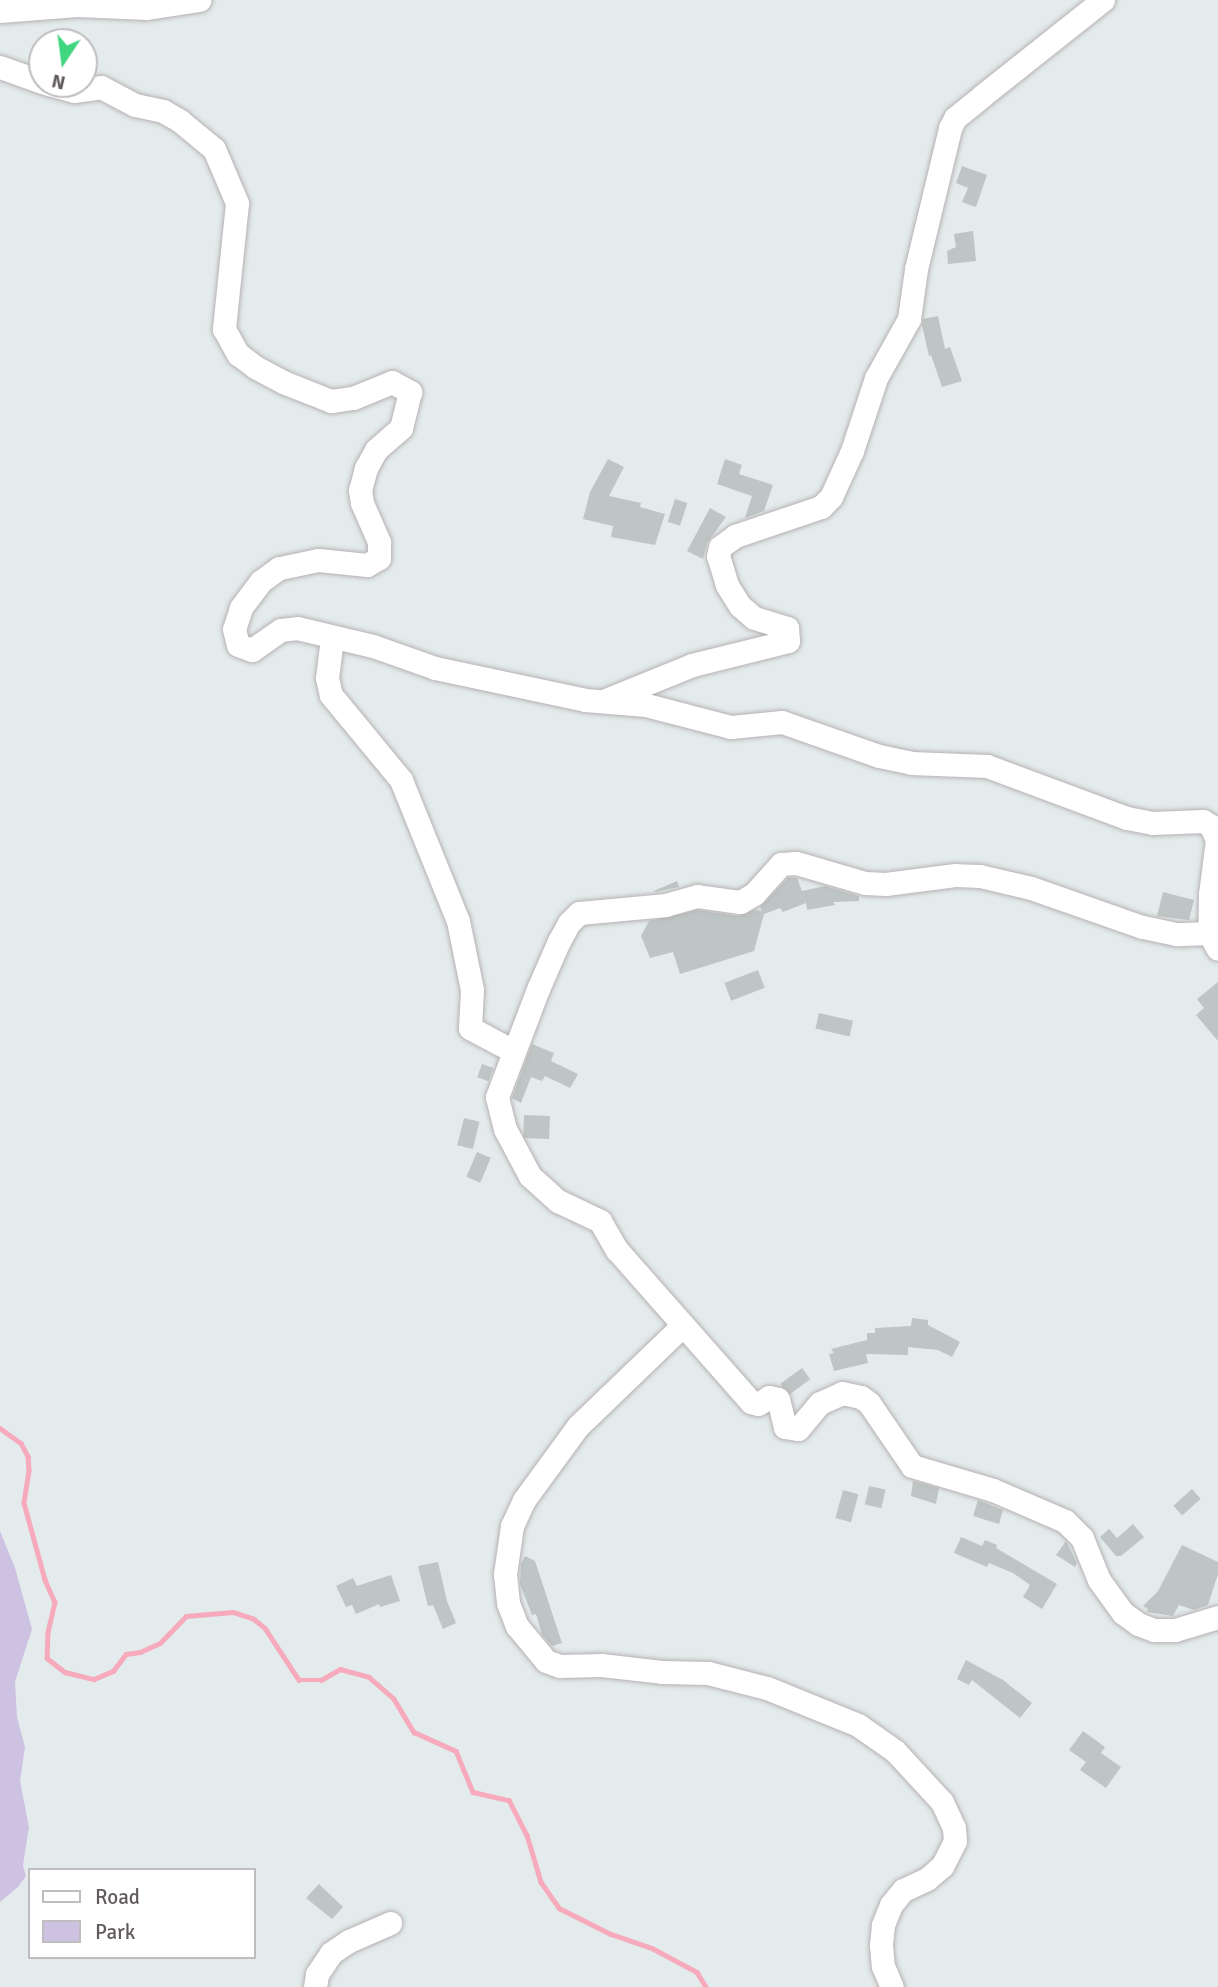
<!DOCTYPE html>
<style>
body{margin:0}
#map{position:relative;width:1218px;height:1987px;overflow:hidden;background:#e3ebec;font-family:Signika,sans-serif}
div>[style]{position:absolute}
.green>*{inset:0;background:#cdc2e1}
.stream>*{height:4.5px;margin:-2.25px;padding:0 2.25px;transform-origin:2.25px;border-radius:2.25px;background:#f6aabb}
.building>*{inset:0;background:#bec5c5;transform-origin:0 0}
.roads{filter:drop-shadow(0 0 2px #b7b1b1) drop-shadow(0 0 2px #b7b1b1)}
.minor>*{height:23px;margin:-11.5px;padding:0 11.5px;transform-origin:11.5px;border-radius:11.5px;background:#fff}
span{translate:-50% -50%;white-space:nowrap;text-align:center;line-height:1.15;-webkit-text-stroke:5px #fff;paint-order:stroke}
.legend{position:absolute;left:28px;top:1868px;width:228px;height:91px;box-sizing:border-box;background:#fff;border:2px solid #c0bdbe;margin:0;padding:9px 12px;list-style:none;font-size:21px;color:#625b5c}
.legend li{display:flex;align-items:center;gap:14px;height:35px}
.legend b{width:35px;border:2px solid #c0bdbe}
.north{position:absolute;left:28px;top:28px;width:70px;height:70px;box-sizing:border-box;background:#fff;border:2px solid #c0bdbe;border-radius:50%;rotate:193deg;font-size:19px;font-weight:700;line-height:28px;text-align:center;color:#625b5c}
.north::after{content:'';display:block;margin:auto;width:24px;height:32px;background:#40d680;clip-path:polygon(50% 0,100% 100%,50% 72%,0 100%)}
</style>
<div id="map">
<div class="green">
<div style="clip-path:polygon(0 1531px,15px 1568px,32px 1629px,15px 1682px,17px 1717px,25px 1747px,20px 1781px,29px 1827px,23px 1865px,26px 1876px,18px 1887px,0 1902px)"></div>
</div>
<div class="stream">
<div style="left:0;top:1428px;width:26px;rotate:36deg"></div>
<div style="left:21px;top:1443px;width:15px;rotate:62deg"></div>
<div style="left:28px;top:1456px;width:15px;rotate:86deg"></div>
<div style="left:29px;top:1471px;width:32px;rotate:99deg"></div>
<div style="left:24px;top:1503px;width:80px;rotate:74.7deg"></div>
<div style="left:45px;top:1580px;width:24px;rotate:66deg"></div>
<div style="left:55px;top:1602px;width:31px;rotate:103deg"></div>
<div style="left:48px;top:1632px;width:26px;rotate:92deg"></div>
<div style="left:47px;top:1658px;width:23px;rotate:38deg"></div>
<div style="left:65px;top:1672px;width:30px;rotate:14deg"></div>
<div style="left:94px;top:1679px;width:21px;rotate:-23deg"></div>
<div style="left:113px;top:1671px;width:21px;rotate:-53deg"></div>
<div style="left:126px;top:1654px;width:14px;rotate:-8deg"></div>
<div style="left:140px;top:1652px;width:22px;rotate:-24deg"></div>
<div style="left:160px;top:1643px;width:37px;rotate:-46deg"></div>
<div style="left:186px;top:1616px;width:47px;rotate:-4.9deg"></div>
<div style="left:233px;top:1612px;width:22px;rotate:18deg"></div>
<div style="left:254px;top:1619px;width:14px;rotate:39deg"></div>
<div style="left:265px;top:1628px;width:62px;rotate:56.8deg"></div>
<div style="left:299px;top:1680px;width:22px"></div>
<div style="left:321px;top:1680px;width:22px;rotate:-30deg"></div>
<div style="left:340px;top:1669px;width:30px;rotate:15deg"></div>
<div style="left:369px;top:1677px;width:33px;rotate:41deg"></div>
<div style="left:394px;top:1699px;width:39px;rotate:59deg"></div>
<div style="left:414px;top:1732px;width:46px;rotate:24.3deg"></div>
<div style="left:456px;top:1751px;width:44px;rotate:67.5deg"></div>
<div style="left:473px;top:1792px;width:37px;rotate:13deg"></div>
<div style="left:509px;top:1800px;width:39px;rotate:63deg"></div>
<div style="left:527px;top:1835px;width:49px;rotate:73.4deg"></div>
<div style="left:541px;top:1882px;width:32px;rotate:55deg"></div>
<div style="left:559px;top:1908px;width:58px;rotate:26.6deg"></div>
<div style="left:611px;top:1934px;width:43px;rotate:18.9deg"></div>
<div style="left:652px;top:1948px;width:51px;rotate:28.1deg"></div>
<div style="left:697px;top:1972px;width:17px;rotate:59deg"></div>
</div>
<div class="building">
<div style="clip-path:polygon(962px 166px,987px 175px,976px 207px,962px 202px,968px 188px,956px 183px)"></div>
<div style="clip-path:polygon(973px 231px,976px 261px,948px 264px,947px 251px,956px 247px,954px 234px)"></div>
<div style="clip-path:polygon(938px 316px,945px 349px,950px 347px,962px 381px,942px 387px,931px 355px,929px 356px,922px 325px,923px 319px)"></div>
<div style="clip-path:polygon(608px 459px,624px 467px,609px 496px,641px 503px,640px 507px,665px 514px,655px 545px,611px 537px,613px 526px,583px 519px,590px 492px)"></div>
<div style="clip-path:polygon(725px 459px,742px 465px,739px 474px,773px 485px,764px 511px,745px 518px,752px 496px,717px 484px)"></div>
<div style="left:675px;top:499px;width:13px;height:24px;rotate:18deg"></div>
<div style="clip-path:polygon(710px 508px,726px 517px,707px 543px,703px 559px,687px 551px)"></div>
<div style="clip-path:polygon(788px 878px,797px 878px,802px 891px,825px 886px,859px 896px,859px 901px,833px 902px,835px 905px,807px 910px,806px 903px,783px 912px,780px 908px,764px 914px,754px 951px,680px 974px,673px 952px,650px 958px,641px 936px,649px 921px,698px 910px,738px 916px,755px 910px,762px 911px,760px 907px)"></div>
<div style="clip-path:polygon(677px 881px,679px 887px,655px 892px,654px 891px)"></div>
<div style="clip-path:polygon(1163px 892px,1194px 900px,1189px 920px,1157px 916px)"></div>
<div style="left:758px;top:970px;width:19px;height:36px;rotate:69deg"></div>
<div style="clip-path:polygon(1218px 982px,1218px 1041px,1196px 1015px,1204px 1008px,1197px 999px)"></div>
<div style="left:819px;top:1013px;width:35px;height:16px;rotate:13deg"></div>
<div style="clip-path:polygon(532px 1044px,554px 1053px,551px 1061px,578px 1074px,570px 1088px,545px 1076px,542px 1081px,531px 1077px,521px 1103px,512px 1098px)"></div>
<div style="left:482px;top:1064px;width:12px;height:14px;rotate:20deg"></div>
<div style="left:524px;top:1115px;width:26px;height:23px;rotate:2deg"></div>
<div style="left:464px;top:1118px;width:16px;height:28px;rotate:14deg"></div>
<div style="left:477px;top:1152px;width:15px;height:27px;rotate:23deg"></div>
<div style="clip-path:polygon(912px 1318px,928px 1320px,928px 1325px,960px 1342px,952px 1357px,938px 1350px,908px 1347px,908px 1355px,866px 1354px,868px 1363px,834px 1371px,829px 1354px,834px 1353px,831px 1349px,867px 1340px,867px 1333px,875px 1333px,875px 1328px,911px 1326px)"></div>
<div style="left:802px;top:1368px;width:14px;height:27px;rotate:54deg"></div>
<div style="clip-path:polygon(913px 1481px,939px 1488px,936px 1504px,911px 1496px)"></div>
<div style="left:869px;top:1486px;width:17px;height:19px;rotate:13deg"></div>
<div style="left:1192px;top:1489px;width:13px;height:25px;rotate:48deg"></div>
<div style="left:843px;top:1490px;width:16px;height:29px;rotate:15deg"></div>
<div style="clip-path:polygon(978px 1500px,1003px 1510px,999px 1524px,973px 1516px)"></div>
<div style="clip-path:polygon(1133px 1524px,1144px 1537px,1121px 1556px,1116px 1556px,1100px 1537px,1109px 1529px,1117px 1538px)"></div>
<div style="clip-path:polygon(961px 1537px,982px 1546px,985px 1540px,997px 1545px,996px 1548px,1057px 1584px,1042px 1609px,1023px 1597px,1030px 1585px,1013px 1573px,989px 1563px,987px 1567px,954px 1553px)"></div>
<div style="clip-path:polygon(1066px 1541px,1077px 1563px,1075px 1567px,1056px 1555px)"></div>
<div style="clip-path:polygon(1182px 1545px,1218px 1562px,1218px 1574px,1208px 1605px,1194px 1610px,1179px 1605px,1173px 1616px,1147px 1612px,1148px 1609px,1143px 1606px,1158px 1591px)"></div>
<div style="clip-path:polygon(525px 1556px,535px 1561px,562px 1643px,552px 1646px,542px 1635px,536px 1614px,532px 1615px,520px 1584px,521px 1564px)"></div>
<div style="clip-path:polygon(438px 1562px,447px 1601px,456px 1623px,443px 1629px,433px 1605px,428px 1606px,418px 1566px)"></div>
<div style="clip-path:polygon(391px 1575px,400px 1601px,380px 1607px,379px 1604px,356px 1614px,352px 1605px,346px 1607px,336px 1586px,353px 1578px,357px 1586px)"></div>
<div style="clip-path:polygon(966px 1660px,1003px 1680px,1032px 1703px,1020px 1718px,972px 1680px,969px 1685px,957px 1679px)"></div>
<div style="clip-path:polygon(1083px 1731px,1105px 1747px,1101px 1753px,1121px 1767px,1106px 1788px,1080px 1770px,1086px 1762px,1069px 1750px)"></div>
<div style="clip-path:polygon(319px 1884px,343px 1907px,332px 1919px,306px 1898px)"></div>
</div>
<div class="roads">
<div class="minor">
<div style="left:0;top:11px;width:77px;rotate:-4.5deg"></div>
<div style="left:77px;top:5px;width:70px;rotate:2.5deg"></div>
<div style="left:147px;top:8px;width:53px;rotate:-8.7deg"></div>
<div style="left:0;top:67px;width:45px;rotate:19.7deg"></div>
<div style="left:48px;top:84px;width:27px;rotate:15deg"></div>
<div style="left:74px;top:91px;width:27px;rotate:-8deg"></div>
<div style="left:101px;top:87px;width:38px;rotate:28deg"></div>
<div style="left:135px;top:105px;width:29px;rotate:12deg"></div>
<div style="left:163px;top:111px;width:20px;rotate:30deg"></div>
<div style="left:180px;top:121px;width:44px;rotate:39.5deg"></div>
<div style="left:214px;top:149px;width:59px;rotate:66.9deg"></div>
<div style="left:237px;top:203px;width:127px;rotate:95.9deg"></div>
<div style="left:224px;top:329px;width:29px;rotate:61deg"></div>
<div style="left:238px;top:354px;width:21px;rotate:37deg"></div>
<div style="left:255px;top:367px;width:32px;rotate:28deg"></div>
<div style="left:283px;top:382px;width:52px;rotate:21.6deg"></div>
<div style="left:331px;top:401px;width:22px;rotate:-8deg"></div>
<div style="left:353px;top:398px;width:42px;rotate:-22.3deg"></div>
<div style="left:392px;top:382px;width:21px;rotate:29deg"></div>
<div style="left:410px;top:392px;width:37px;rotate:104deg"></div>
<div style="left:401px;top:428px;width:33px;rotate:139deg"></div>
<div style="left:376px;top:450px;width:21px;rotate:119deg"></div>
<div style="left:366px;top:468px;width:23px;rotate:105deg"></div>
<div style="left:360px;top:490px;width:13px;rotate:81deg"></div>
<div style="left:362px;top:503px;width:43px;rotate:66.4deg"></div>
<div style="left:379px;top:542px;width:16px;rotate:90deg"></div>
<div style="left:379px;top:558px;width:14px;rotate:150deg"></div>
<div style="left:367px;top:565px;width:49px;rotate:-174.2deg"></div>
<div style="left:318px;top:560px;width:40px;rotate:168deg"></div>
<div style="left:279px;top:568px;width:22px;rotate:144deg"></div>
<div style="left:261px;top:581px;width:34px;rotate:127deg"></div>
<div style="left:241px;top:608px;width:22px;rotate:108deg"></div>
<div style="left:234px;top:629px;width:16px;rotate:76deg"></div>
<div style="left:238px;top:645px;width:15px;rotate:20deg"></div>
<div style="left:252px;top:650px;width:35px;rotate:-35deg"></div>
<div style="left:281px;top:630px;width:16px;rotate:-7deg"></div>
<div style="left:297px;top:628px;width:78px;rotate:13.3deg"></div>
<div style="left:373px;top:646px;width:66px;rotate:19.5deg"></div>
<div style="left:435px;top:668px;width:153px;rotate:12deg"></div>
<div style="left:585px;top:700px;width:61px;rotate:4.7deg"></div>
<div style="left:646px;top:705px;width:88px;rotate:14.5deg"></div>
<div style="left:731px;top:727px;width:51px;rotate:-5.6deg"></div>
<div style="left:782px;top:722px;width:103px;rotate:19.3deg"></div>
<div style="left:879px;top:756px;width:33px;rotate:12deg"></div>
<div style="left:911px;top:763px;width:76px;rotate:2.3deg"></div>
<div style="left:987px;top:766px;width:149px;rotate:20.4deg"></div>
<div style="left:1127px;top:818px;width:25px;rotate:11deg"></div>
<div style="left:1152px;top:823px;width:51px;rotate:-2.2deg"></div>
<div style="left:1203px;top:821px;width:9px;rotate:32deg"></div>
<div style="left:1211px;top:826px;width:15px;rotate:67deg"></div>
<div style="left:1217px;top:840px;width:54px;rotate:97.4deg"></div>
<div style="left:1210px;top:894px;width:39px;rotate:91deg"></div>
<div style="left:1209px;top:933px;width:18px;rotate:61deg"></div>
<div style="left:332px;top:638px;width:40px;rotate:97.1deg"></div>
<div style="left:327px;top:678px;width:17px;rotate:77deg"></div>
<div style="left:331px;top:695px;width:110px;rotate:50.5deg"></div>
<div style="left:401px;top:780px;width:152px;rotate:68deg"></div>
<div style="left:458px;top:921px;width:70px;rotate:78.5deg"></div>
<div style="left:472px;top:990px;width:38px;rotate:93deg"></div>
<div style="left:470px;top:1028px;width:49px;rotate:28.1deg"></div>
<div style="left:606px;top:700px;width:93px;rotate:-22.1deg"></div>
<div style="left:692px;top:665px;width:99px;rotate:-14deg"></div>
<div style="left:788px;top:641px;width:13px;rotate:-94deg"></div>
<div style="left:787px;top:628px;width:34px;rotate:-163deg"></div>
<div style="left:754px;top:618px;width:18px;rotate:-139deg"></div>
<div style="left:740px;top:606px;width:25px;rotate:-122deg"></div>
<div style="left:727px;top:585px;width:30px;rotate:-107deg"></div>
<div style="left:718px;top:556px;width:9px;rotate:-77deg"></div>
<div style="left:720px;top:547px;width:19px;rotate:-36deg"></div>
<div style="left:735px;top:536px;width:91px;rotate:-18.6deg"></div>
<div style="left:821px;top:507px;width:14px;rotate:-45deg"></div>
<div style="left:831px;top:497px;width:51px;rotate:-65.5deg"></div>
<div style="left:852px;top:451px;width:77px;rotate:-71.8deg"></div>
<div style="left:876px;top:378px;width:68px;rotate:-60.8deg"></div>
<div style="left:909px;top:319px;width:50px;rotate:-82deg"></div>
<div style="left:916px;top:269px;width:145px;rotate:-76.4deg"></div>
<div style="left:950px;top:128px;width:11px;rotate:-63deg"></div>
<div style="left:955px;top:118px;width:36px;rotate:-39deg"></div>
<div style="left:983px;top:95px;width:153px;rotate:-38.4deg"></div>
<div style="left:1209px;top:933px;width:33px;rotate:178deg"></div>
<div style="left:1176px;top:934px;width:35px;rotate:-168deg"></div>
<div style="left:1142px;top:927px;width:118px;rotate:-160.6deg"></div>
<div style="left:1031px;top:888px;width:52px;rotate:-166.8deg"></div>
<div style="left:980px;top:876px;width:25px;rotate:-178deg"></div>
<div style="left:955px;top:875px;width:70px;rotate:172.6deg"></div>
<div style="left:886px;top:884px;width:21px;rotate:-177deg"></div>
<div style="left:865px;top:883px;width:72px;rotate:-163.8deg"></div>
<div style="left:796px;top:863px;width:15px;rotate:176deg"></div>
<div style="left:781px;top:864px;width:40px;rotate:132deg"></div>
<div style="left:754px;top:894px;width:16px;rotate:150deg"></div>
<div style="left:740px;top:902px;width:43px;rotate:-172.1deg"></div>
<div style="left:697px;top:896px;width:32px;rotate:164deg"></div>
<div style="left:666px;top:905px;width:87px;rotate:174.7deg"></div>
<div style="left:579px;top:913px;width:14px;rotate:135deg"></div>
<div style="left:569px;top:923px;width:21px;rotate:119deg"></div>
<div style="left:559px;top:941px;width:52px;rotate:113.6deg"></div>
<div style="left:538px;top:989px;width:116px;rotate:110.8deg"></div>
<div style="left:497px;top:1097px;width:33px;rotate:76deg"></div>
<div style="left:505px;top:1129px;width:53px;rotate:62deg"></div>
<div style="left:530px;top:1176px;width:38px;rotate:42deg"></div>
<div style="left:558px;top:1201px;width:47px;rotate:25.5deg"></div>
<div style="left:600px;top:1221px;width:34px;rotate:60deg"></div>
<div style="left:617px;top:1250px;width:203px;rotate:48.6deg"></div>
<div style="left:751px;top:1402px;width:7px;rotate:16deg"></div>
<div style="left:758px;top:1404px;width:13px;rotate:-32deg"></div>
<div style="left:769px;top:1397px;width:9px;rotate:13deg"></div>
<div style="left:778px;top:1399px;width:29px;rotate:76deg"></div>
<div style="left:785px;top:1427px;width:13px;rotate:9deg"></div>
<div style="left:798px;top:1429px;width:34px;rotate:-50deg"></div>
<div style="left:820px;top:1403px;width:24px;rotate:-24deg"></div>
<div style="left:842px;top:1393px;width:19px;rotate:12deg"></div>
<div style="left:861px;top:1397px;width:10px;rotate:37deg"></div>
<div style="left:869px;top:1403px;width:76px;rotate:55.7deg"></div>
<div style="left:912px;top:1466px;width:84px;rotate:16.5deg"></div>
<div style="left:993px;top:1490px;width:78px;rotate:23.3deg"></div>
<div style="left:1065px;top:1521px;width:24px;rotate:45deg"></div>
<div style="left:1082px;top:1538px;width:45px;rotate:68deg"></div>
<div style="left:1099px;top:1580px;width:41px;rotate:54deg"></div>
<div style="left:1123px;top:1613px;width:19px;rotate:36deg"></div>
<div style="left:1138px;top:1624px;width:17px;rotate:21deg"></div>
<div style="left:1154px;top:1630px;width:21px"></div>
<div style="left:1175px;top:1630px;width:45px;rotate:-16.8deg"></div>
<div style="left:682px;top:1326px;width:144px;rotate:136.1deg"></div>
<div style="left:578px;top:1426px;width:92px;rotate:126.1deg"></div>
<div style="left:524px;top:1500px;width:29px;rotate:115deg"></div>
<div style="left:512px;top:1526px;width:49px;rotate:98.3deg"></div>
<div style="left:505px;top:1574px;width:29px;rotate:84deg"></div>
<div style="left:508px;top:1603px;width:25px;rotate:69deg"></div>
<div style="left:517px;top:1626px;width:45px;rotate:50.4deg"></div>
<div style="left:546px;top:1661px;width:15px;rotate:20deg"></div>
<div style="left:560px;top:1666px;width:41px;rotate:-1.4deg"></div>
<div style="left:601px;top:1665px;width:61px;rotate:6.5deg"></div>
<div style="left:662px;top:1672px;width:46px;rotate:1.2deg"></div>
<div style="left:708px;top:1673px;width:61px;rotate:14.3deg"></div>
<div style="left:767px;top:1688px;width:98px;rotate:22.1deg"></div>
<div style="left:858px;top:1725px;width:45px;rotate:35.1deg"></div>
<div style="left:895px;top:1751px;width:69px;rotate:47.3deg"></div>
<div style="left:942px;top:1802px;width:29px;rotate:65deg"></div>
<div style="left:954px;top:1828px;width:13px;rotate:86deg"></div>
<div style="left:955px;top:1841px;width:28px;rotate:117deg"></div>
<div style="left:942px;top:1866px;width:20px;rotate:139deg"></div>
<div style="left:927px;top:1879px;width:26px;rotate:155deg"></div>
<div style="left:903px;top:1890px;width:19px;rotate:129deg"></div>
<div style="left:891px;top:1905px;width:22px;rotate:112deg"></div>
<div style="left:883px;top:1925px;width:20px;rotate:96deg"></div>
<div style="left:881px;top:1945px;width:21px;rotate:85deg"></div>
<div style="left:883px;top:1966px;width:23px;rotate:67deg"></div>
<div style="left:315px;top:1987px;width:13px;rotate:-81deg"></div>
<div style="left:317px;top:1974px;width:25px;rotate:-56deg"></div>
<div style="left:331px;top:1953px;width:22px;rotate:-34deg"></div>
<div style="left:349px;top:1941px;width:45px;rotate:-23.7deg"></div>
</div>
</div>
<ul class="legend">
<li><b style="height:9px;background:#fff"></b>Road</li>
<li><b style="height:19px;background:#cdc2e1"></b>Park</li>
</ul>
<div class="north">N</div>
</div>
